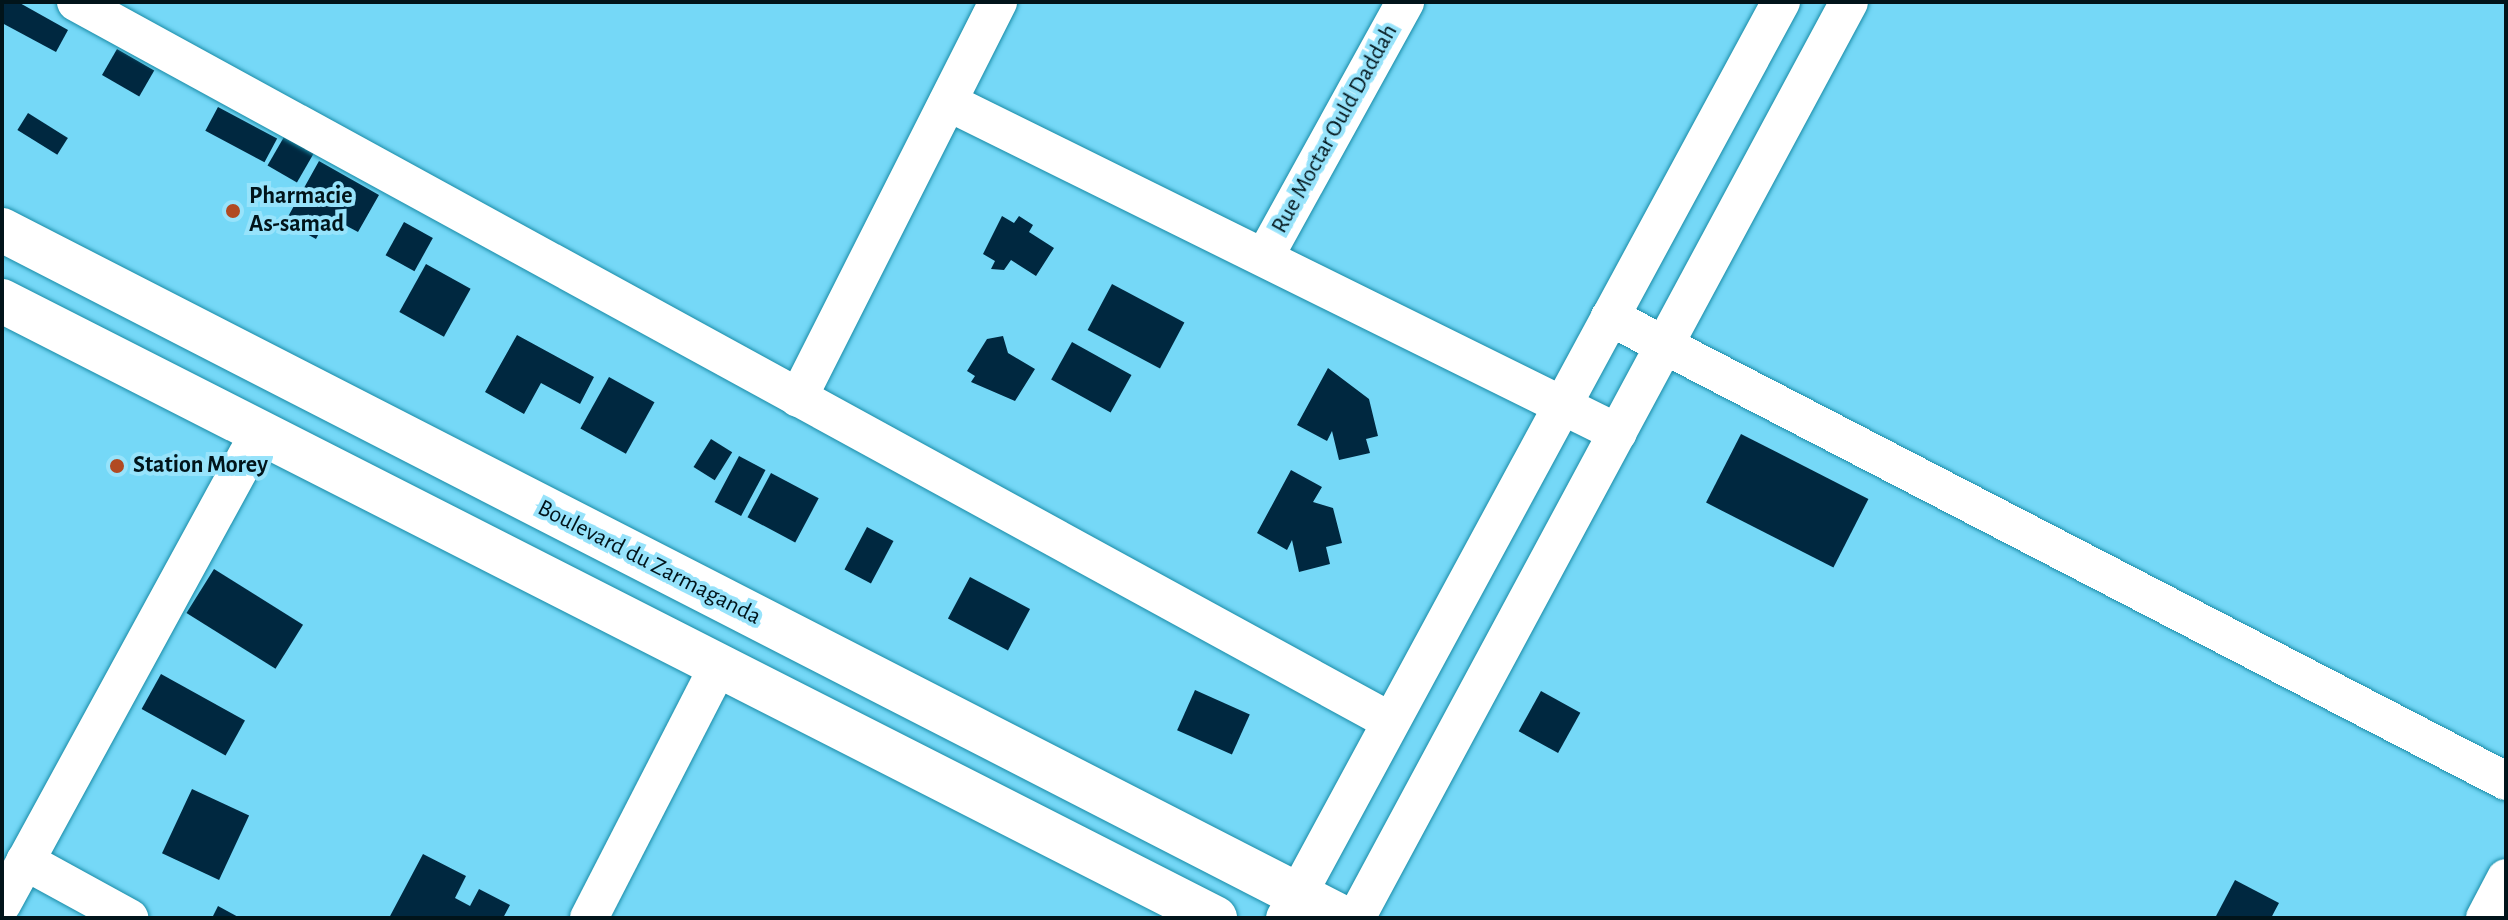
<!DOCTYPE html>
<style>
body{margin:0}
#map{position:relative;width:2508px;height:920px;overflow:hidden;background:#75d8f7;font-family:"Alegreya Sans",sans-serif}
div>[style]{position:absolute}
.building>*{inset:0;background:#002840;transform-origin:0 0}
.roads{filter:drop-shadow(0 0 2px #198ba7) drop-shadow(0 0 2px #198ba7)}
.street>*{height:38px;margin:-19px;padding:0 19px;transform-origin:19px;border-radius:19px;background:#fff}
.secondary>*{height:44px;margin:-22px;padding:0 22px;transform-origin:22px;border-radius:22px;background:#fff}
.dots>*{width:22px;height:22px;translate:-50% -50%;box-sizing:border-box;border:4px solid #97e3fb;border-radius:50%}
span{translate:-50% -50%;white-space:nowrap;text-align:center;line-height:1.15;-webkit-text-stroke:8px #97e3fb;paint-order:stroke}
.street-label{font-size:24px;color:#01141a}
.poi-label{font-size:24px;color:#01141a;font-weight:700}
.left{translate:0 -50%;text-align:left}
.frame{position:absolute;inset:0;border:4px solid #01141a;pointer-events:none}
</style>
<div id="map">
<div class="building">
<div style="clip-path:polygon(2px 2px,18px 2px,68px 30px,56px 52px,2px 23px)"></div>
<div style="left:117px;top:49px;width:43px;height:30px;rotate:30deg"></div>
<div style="left:218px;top:107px;width:67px;height:27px;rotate:28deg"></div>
<div style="left:28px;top:113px;width:47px;height:20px;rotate:32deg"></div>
<div style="left:288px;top:130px;width:34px;height:41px;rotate:30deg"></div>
<div style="clip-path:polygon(319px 161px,379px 195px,358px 232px,328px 216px,316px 239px,285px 222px)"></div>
<div style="clip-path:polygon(1002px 216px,1014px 223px,1019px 216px,1033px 225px,1029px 232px,1054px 248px,1036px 276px,1011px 260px,1004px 270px,991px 269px,995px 261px,983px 254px)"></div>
<div style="left:404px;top:222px;width:33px;height:38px;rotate:29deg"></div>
<div style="left:426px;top:264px;width:51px;height:55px;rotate:29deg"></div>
<div style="left:1112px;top:284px;width:82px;height:52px;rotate:28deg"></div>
<div style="clip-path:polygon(517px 335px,594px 377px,580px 404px,541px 383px,524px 414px,485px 392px)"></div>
<div style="clip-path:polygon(1003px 336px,1008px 353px,1035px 369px,1015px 401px,971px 382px,975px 376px,967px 371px,987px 339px)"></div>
<div style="left:1072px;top:342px;width:68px;height:43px;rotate:29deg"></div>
<div style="clip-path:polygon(1328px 368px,1369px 399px,1378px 436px,1366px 439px,1370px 453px,1339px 460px,1332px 431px,1327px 441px,1297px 425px)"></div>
<div style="left:609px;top:377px;width:52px;height:59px;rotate:29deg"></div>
<div style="left:1741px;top:434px;width:143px;height:77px;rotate:27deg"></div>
<div style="left:711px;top:439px;width:25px;height:33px;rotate:32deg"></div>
<div style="left:739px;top:456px;width:30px;height:52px;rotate:28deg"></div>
<div style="clip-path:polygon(1291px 470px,1322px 487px,1313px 502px,1333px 508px,1342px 543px,1326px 547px,1330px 564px,1299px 572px,1292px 540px,1287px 550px,1257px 533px)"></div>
<div style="left:771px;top:473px;width:54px;height:50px;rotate:28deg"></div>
<div style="left:867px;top:527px;width:30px;height:48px;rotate:28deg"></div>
<div style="left:214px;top:569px;width:105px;height:52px;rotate:32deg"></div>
<div style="left:970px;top:577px;width:68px;height:47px;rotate:28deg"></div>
<div style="left:161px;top:674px;width:96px;height:40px;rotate:29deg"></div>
<div style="left:1195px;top:690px;width:60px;height:44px;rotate:24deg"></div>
<div style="left:1541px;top:691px;width:45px;height:46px;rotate:29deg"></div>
<div style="left:192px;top:789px;width:63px;height:71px;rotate:25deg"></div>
<div style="clip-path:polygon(423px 854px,466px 876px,455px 898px,470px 906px,479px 889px,510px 905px,503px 918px,389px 918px)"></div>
<div style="clip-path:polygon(2235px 880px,2279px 903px,2271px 918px,2215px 918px)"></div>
<div style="clip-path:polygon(218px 906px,240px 918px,212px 918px)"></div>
</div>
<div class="roads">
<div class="street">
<div style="left:76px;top:2px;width:1498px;rotate:28.69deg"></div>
<div style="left:948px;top:102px;width:747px;rotate:26.29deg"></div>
<div style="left:1265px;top:256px;width:290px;rotate:-61.1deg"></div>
<div style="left:1610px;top:317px;width:1009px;rotate:27.38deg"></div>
<div style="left:798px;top:398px;width:444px;rotate:-63.2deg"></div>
<div style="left:25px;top:861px;width:119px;rotate:28.7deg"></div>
<div style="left:2px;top:904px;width:534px;rotate:-61.37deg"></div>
<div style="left:589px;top:918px;width:284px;rotate:-62.8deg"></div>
<div style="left:1285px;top:918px;width:1042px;rotate:-61.57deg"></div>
<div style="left:1356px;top:918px;width:1040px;rotate:-61.71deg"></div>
<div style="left:2485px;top:918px;width:45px;rotate:-62.3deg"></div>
</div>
<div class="secondary">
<div style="left:2px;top:230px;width:1507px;rotate:27.16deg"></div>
<div style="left:2px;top:301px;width:1361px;rotate:26.96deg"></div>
</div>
</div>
<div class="dots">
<div style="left:233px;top:211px;background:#b14a22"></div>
<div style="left:117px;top:466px;background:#b14a22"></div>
</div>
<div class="street-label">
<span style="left:1335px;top:129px;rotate:-61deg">Rue Moctar Ould Daddah</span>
<span style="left:649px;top:563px;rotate:27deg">Boulevard du Zarmaganda</span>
</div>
<div class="poi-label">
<span class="left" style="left:249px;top:211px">Pharmacie<br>As-samad</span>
<span class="left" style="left:133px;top:466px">Station Morey</span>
</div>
<div class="frame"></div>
</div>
